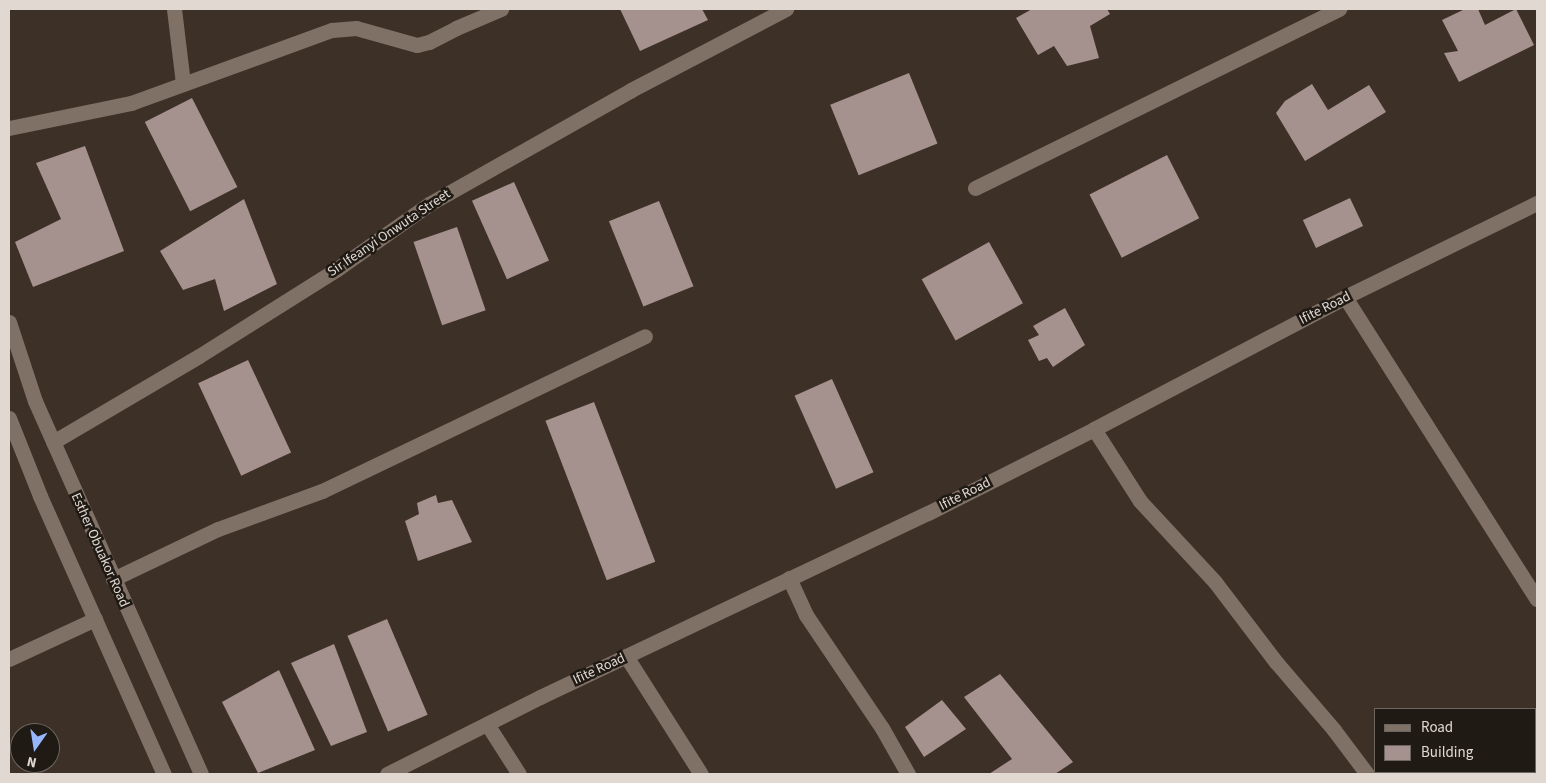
<!DOCTYPE html>
<style>
body{margin:0}
#map{position:relative;width:1546px;height:783px;overflow:hidden;background:#3d3027;font-family:"Source Sans 3",sans-serif}
div>[style]{position:absolute}
.building>*{inset:0;background:#a5918e;transform-origin:0 0}
.street>*{height:15px;margin:-7.5px;padding:0 7.5px;transform-origin:7.5px;border-radius:7.5px;background:#807166}
.secondary>*{height:15px;margin:-7.5px;padding:0 7.5px;transform-origin:7.5px;border-radius:7.5px;background:#807166}
span{translate:-50% -50%;white-space:nowrap;text-align:center;line-height:1.15;-webkit-text-stroke:5px #201a15;paint-order:stroke}
.street-label{font-size:14px;color:#e0d8d1}
.frame{position:absolute;inset:0;border:10px solid #e0d8d1;pointer-events:none}
.legend{position:absolute;left:1374px;top:708px;width:162px;height:65px;box-sizing:border-box;background:#201a15;border:1px solid #6d6660;margin:0;padding:6px 9px;list-style:none;font-size:15px;color:#e0d8d1}
.legend li{display:flex;align-items:center;gap:10px;height:25px}
.legend b{width:25px;border:1px solid #6d6660}
.north{position:absolute;left:10px;top:723px;width:50px;height:50px;box-sizing:border-box;background:#201a15;border:1px solid #6d6660;border-radius:50%;rotate:193deg;font-size:14px;font-weight:700;line-height:20px;text-align:center;color:#e0d8d1}
.north::after{content:'';display:block;margin:auto;width:18px;height:22px;background:#96b6fd;clip-path:polygon(50% 0,100% 100%,50% 72%,0 100%)}
</style>
<div id="map">
<div class="building">
<div style="clip-path:polygon(620px 9px,702px 9px,708px 20px,640px 51px)"></div>
<div style="clip-path:polygon(1032px 9px,1107px 9px,1110px 14px,1090px 26px,1099px 58px,1067px 66px,1054px 46px,1038px 55px,1016px 18px)"></div>
<div style="clip-path:polygon(1465px 9px,1478px 9px,1485px 25px,1516px 9px,1534px 45px,1459px 82px,1444px 53px,1458px 51px,1442px 20px)"></div>
<div style="left:909px;top:73px;width:76px;height:85px;rotate:68deg"></div>
<div style="clip-path:polygon(1312px 84px,1328px 110px,1369px 85px,1386px 112px,1305px 161px,1276px 113px,1285px 101px)"></div>
<div style="left:192px;top:98px;width:100px;height:53px;rotate:63deg"></div>
<div style="clip-path:polygon(85px 146px,124px 251px,33px 287px,15px 242px,61px 219px,36px 163px)"></div>
<div style="left:1167px;top:155px;width:71px;height:87px;rotate:63deg"></div>
<div style="left:514px;top:182px;width:86px;height:46px;rotate:66deg"></div>
<div style="left:1350px;top:198px;width:31px;height:52px;rotate:65deg"></div>
<div style="clip-path:polygon(244px 199px,277px 284px,224px 311px,215px 279px,183px 290px,160px 251px)"></div>
<div style="left:659px;top:201px;width:92px;height:54px;rotate:68deg"></div>
<div style="left:457px;top:227px;width:88px;height:46px;rotate:71deg"></div>
<div style="left:989px;top:242px;width:70px;height:77px;rotate:61deg"></div>
<div style="clip-path:polygon(1065px 308px,1085px 345px,1053px 367px,1047px 358px,1039px 361px,1028px 340px,1039px 335px,1033px 326px)"></div>
<div style="left:248px;top:360px;width:102px;height:55px;rotate:65deg"></div>
<div style="left:832px;top:379px;width:102px;height:41px;rotate:66deg"></div>
<div style="left:594px;top:402px;width:171px;height:52px;rotate:69deg"></div>
<div style="clip-path:polygon(436px 495px,438px 503px,452px 500px,472px 542px,418px 561px,405px 521px,419px 514px,417px 503px)"></div>
<div style="left:387px;top:619px;width:104px;height:43px;rotate:67deg"></div>
<div style="clip-path:polygon(334px 644px,367px 732px,331px 746px,291px 663px)"></div>
<div style="clip-path:polygon(279px 670px,315px 750px,258px 773px,222px 702px)"></div>
<div style="clip-path:polygon(1000px 674px,1073px 762px,1055px 774px,989px 774px,1012px 759px,964px 697px)"></div>
<div style="clip-path:polygon(942px 700px,966px 729px,924px 757px,905px 727px)"></div>
</div>
<div class="street">
<div style="left:174px;top:9px;width:75px;rotate:83.1deg"></div>
<div style="left:9px;top:128px;width:125px;rotate:-11.6deg"></div>
<div style="left:131px;top:103px;width:214px;rotate:-20deg"></div>
<div style="left:332px;top:30px;width:24px;rotate:-5deg"></div>
<div style="left:356px;top:28px;width:63px;rotate:15.6deg"></div>
<div style="left:417px;top:45px;width:12px;rotate:-14deg"></div>
<div style="left:429px;top:42px;width:30px;rotate:-27deg"></div>
<div style="left:456px;top:28px;width:49px;rotate:-22.9deg"></div>
<div style="left:975px;top:188px;width:406px;rotate:-26.2deg"></div>
<div style="left:1345px;top:297px;width:358px;rotate:57.6deg"></div>
<div style="left:1094px;top:429px;width:85px;rotate:57.4deg"></div>
<div style="left:1140px;top:501px;width:110px;rotate:47.2deg"></div>
<div style="left:1215px;top:582px;width:101px;rotate:52.7deg"></div>
<div style="left:1276px;top:662px;width:89px;rotate:49.5deg"></div>
<div style="left:1334px;top:730px;width:55px;rotate:53.1deg"></div>
<div style="left:53px;top:442px;width:169px;rotate:-30.5deg"></div>
<div style="left:199px;top:356px;width:163px;rotate:-32.2deg"></div>
<div style="left:337px;top:269px;width:113px;rotate:-35.2deg"></div>
<div style="left:429px;top:204px;width:232px;rotate:-29.4deg"></div>
<div style="left:631px;top:90px;width:175px;rotate:-27.6deg"></div>
<div style="left:789px;top:578px;width:41px;rotate:65.3deg"></div>
<div style="left:806px;top:615px;width:136px;rotate:56.1deg"></div>
<div style="left:882px;top:728px;width:53px;rotate:60.5deg"></div>
<div style="left:113px;top:579px;width:116px;rotate:-25.5deg"></div>
<div style="left:218px;top:529px;width:111px;rotate:-20.1deg"></div>
<div style="left:322px;top:491px;width:358px;rotate:-25.6deg"></div>
<div style="left:626px;top:656px;width:140px;rotate:57.6deg"></div>
<div style="left:9px;top:659px;width:95px;rotate:-24.9deg"></div>
<div style="left:487px;top:724px;width:59px;rotate:57.4deg"></div>
</div>
<div class="secondary">
<div style="left:9px;top:322px;width:83px;rotate:71.8deg"></div>
<div style="left:35px;top:401px;width:408px;rotate:66deg"></div>
<div style="left:9px;top:418px;width:84px;rotate:68.3deg"></div>
<div style="left:40px;top:496px;width:304px;rotate:66deg"></div>
<div style="left:387px;top:774px;width:171px;rotate:-26.7deg"></div>
<div style="left:540px;top:697px;width:429px;rotate:-25.4deg"></div>
<div style="left:928px;top:513px;width:186px;rotate:-26.8deg"></div>
<div style="left:1094px;top:429px;width:284px;rotate:-27.7deg"></div>
<div style="left:1345px;top:297px;width:214px;rotate:-26.1deg"></div>
</div>
<div class="street-label">
<span style="left:389px;top:233px;rotate:-34deg">Sir Ifeanyi Onwuta Street</span>
<span style="left:1325px;top:308px;rotate:-27deg">Ifite Road</span>
<span style="left:965px;top:494px;rotate:-27deg">Ifite Road</span>
<span style="left:100px;top:550px;rotate:66deg">Esther Obuakor Road</span>
<span style="left:599px;top:669px;rotate:-25deg">Ifite Road</span>
</div>
<div class="frame"></div>
<ul class="legend">
<li><b style="height:6px;background:#807166"></b>Road</li>
<li><b style="height:14px;background:#a5918e"></b>Building</li>
</ul>
<div class="north">N</div>
</div>
